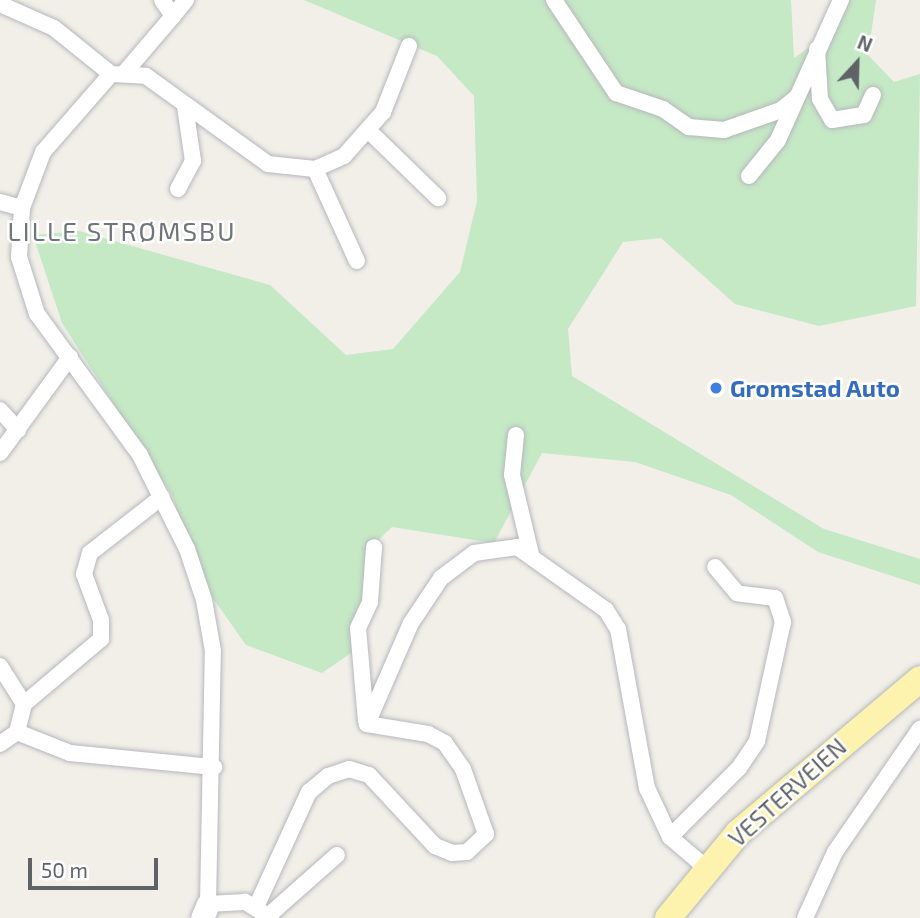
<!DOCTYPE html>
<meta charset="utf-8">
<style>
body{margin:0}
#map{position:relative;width:920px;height:918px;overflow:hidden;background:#f1efe8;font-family:"Exo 2",sans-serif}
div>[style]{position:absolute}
.green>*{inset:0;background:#c5e8c5}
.roads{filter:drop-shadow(0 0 2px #b5b8bc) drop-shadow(0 0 2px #b5b8bc)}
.street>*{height:16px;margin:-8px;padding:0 8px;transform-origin:8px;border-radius:8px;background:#fff}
.secondary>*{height:23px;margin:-11.5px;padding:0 11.5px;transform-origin:11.5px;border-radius:11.5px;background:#fff}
.primary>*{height:26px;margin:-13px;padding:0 13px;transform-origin:13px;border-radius:13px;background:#fef2af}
.dots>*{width:19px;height:19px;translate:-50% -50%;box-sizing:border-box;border:4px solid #fff;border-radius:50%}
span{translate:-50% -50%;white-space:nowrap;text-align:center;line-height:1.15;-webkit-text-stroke:5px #fff;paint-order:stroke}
.shop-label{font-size:24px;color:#366cbe;font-weight:700}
.left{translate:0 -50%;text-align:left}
.street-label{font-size:24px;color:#5f6368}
.neighbourhood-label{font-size:26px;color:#70757a;letter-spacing:2px}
.north{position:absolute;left:822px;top:28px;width:70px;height:70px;-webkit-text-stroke:5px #fff;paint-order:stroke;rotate:22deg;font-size:19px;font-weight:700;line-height:28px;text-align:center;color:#5f6368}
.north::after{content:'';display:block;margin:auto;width:24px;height:32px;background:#5f6368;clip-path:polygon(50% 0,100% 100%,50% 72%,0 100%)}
.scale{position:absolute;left:28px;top:858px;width:130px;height:32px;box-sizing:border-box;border:4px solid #5f6368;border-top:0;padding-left:9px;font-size:21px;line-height:24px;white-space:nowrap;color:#5f6368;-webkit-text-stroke:5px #fff;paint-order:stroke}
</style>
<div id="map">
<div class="green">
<div style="clip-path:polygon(304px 0,791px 0,794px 58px,821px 39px,840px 0,876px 0,868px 55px,894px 82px,920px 74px,916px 306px,819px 326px,735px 304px,661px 238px,623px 242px,568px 329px,572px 376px,824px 529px,920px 559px,920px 585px,818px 552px,731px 495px,635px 462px,542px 453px,494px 543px,392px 527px,373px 545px,361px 646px,322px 673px,246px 645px,205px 587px,172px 495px,62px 323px,33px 235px,79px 231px,270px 285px,346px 355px,393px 349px,460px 272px,477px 201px,474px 96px,437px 56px)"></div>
</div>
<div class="roads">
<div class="street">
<div style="left:554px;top:0;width:112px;rotate:56.3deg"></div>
<div style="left:616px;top:93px;width:50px;rotate:18.8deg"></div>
<div style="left:663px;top:109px;width:32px;rotate:35deg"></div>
<div style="left:689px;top:127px;width:35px;rotate:5deg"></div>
<div style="left:724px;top:130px;width:60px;rotate:-19.3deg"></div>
<div style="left:781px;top:110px;width:21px;rotate:-39deg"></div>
<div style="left:0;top:4px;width:59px;rotate:24deg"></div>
<div style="left:54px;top:28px;width:73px;rotate:38.9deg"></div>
<div style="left:173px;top:16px;width:21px;rotate:-51deg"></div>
<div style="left:817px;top:49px;width:50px;rotate:86.6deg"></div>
<div style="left:820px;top:99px;width:24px;rotate:60deg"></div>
<div style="left:832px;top:120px;width:32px;rotate:-9deg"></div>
<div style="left:864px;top:115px;width:22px;rotate:-66deg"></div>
<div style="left:126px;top:71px;width:72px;rotate:-49.5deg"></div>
<div style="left:173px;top:16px;width:19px;rotate:-125deg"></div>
<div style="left:368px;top:130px;width:98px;rotate:44.2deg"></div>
<div style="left:315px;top:169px;width:101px;rotate:65.5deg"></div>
<div style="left:749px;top:176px;width:46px;rotate:-51.1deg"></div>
<div style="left:778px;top:140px;width:154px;rotate:-65.8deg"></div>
<div style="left:178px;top:189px;width:32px;rotate:-62deg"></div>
<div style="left:193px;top:161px;width:56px;rotate:-98.3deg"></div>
<div style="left:0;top:202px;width:23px;rotate:15deg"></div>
<div style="left:0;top:410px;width:27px;rotate:48deg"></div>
<div style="left:516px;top:435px;width:40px;rotate:95.7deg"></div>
<div style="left:512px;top:475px;width:81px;rotate:76.5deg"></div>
<div style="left:0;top:453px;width:119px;rotate:-53.9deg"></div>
<div style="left:0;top:666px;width:45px;rotate:57.7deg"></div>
<div style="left:24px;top:704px;width:29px;rotate:104deg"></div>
<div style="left:17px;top:732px;width:57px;rotate:21.6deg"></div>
<div style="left:70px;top:753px;width:145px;rotate:5.6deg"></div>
<div style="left:24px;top:704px;width:101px;rotate:-40.2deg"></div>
<div style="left:101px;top:639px;width:19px;rotate:-90deg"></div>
<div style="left:101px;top:620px;width:49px;rotate:-110.3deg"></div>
<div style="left:84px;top:574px;width:22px;rotate:-74deg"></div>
<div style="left:90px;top:553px;width:91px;rotate:-37.9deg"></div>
<div style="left:366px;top:721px;width:93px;rotate:-94.9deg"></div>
<div style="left:358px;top:628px;width:29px;rotate:-65deg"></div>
<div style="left:370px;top:602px;width:55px;rotate:-85.8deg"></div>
<div style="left:367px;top:724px;width:110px;rotate:-66.5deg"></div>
<div style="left:411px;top:623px;width:54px;rotate:-56.3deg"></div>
<div style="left:441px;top:578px;width:41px;rotate:-37.1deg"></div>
<div style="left:474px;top:553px;width:43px;rotate:-7.9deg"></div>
<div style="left:517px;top:547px;width:109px;rotate:35.3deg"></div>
<div style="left:606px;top:610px;width:22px;rotate:58deg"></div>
<div style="left:618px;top:629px;width:162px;rotate:79.7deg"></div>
<div style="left:647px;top:788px;width:54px;rotate:64.9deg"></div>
<div style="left:670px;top:837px;width:46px;rotate:40.6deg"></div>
<div style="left:0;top:744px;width:21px;rotate:-35deg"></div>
<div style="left:670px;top:837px;width:98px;rotate:-45deg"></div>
<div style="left:739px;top:768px;width:32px;rotate:-56deg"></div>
<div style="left:757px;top:741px;width:122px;rotate:-77.7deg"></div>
<div style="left:783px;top:622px;width:25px;rotate:-108deg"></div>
<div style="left:775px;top:598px;width:38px;rotate:-173deg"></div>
<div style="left:737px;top:593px;width:34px;rotate:-130deg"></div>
<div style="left:256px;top:907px;width:127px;rotate:-65.3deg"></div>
<div style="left:309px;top:792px;width:25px;rotate:-40deg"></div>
<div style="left:328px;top:776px;width:22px;rotate:-18deg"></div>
<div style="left:349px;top:769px;width:21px;rotate:17deg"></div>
<div style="left:369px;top:775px;width:97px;rotate:47.1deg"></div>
<div style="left:435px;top:846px;width:18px;rotate:22deg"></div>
<div style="left:452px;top:853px;width:15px;rotate:-4deg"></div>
<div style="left:467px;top:852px;width:26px;rotate:-43deg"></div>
<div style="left:486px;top:834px;width:69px;rotate:-109.5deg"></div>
<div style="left:463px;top:769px;width:32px;rotate:-125deg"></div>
<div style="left:445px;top:743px;width:19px;rotate:-152deg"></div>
<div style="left:428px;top:734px;width:62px;rotate:-170.7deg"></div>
<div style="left:268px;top:916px;width:92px;rotate:-41.5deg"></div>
<div style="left:271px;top:918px;width:31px;rotate:-148deg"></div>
<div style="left:245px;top:902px;width:37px;rotate:177deg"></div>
<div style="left:208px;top:904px;width:253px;rotate:-88.9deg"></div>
<div style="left:213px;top:651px;width:52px;rotate:-100deg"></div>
<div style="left:204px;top:600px;width:54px;rotate:-108.4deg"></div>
<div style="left:187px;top:549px;width:105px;rotate:-116.6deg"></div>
<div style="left:140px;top:455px;width:175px;rotate:-126.1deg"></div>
<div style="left:37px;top:314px;width:60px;rotate:-107.5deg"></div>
<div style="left:19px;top:257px;width:49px;rotate:-86.5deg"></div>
<div style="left:22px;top:208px;width:60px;rotate:-69.4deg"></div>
<div style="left:43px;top:152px;width:103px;rotate:-48.9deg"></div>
<div style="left:111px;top:74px;width:35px;rotate:3deg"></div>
<div style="left:146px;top:76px;width:150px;rotate:35.8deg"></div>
<div style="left:268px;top:164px;width:47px;rotate:6.1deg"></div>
<div style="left:315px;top:169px;width:32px;rotate:-24deg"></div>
<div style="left:344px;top:156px;width:59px;rotate:-48.4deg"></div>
<div style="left:383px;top:112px;width:71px;rotate:-68.5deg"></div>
<div style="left:805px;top:918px;width:72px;rotate:-65.6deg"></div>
<div style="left:835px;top:852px;width:150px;rotate:-55.4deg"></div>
</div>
<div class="secondary">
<div style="left:202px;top:918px;width:15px;rotate:-67deg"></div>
</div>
<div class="primary">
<div style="left:668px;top:918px;width:110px;rotate:-50.5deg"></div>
<div style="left:738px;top:833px;width:238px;rotate:-40.2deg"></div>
</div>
</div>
<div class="dots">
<div style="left:716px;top:388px;background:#3f7fe0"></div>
</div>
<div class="shop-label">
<span class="left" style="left:730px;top:388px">Gromstad Auto</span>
</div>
<div class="street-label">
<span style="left:787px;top:792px;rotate:-42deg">VESTERVEIEN</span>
</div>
<div class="neighbourhood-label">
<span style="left:122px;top:231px">LILLE STRØMSBU</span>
</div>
<div class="north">N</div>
<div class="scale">50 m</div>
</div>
